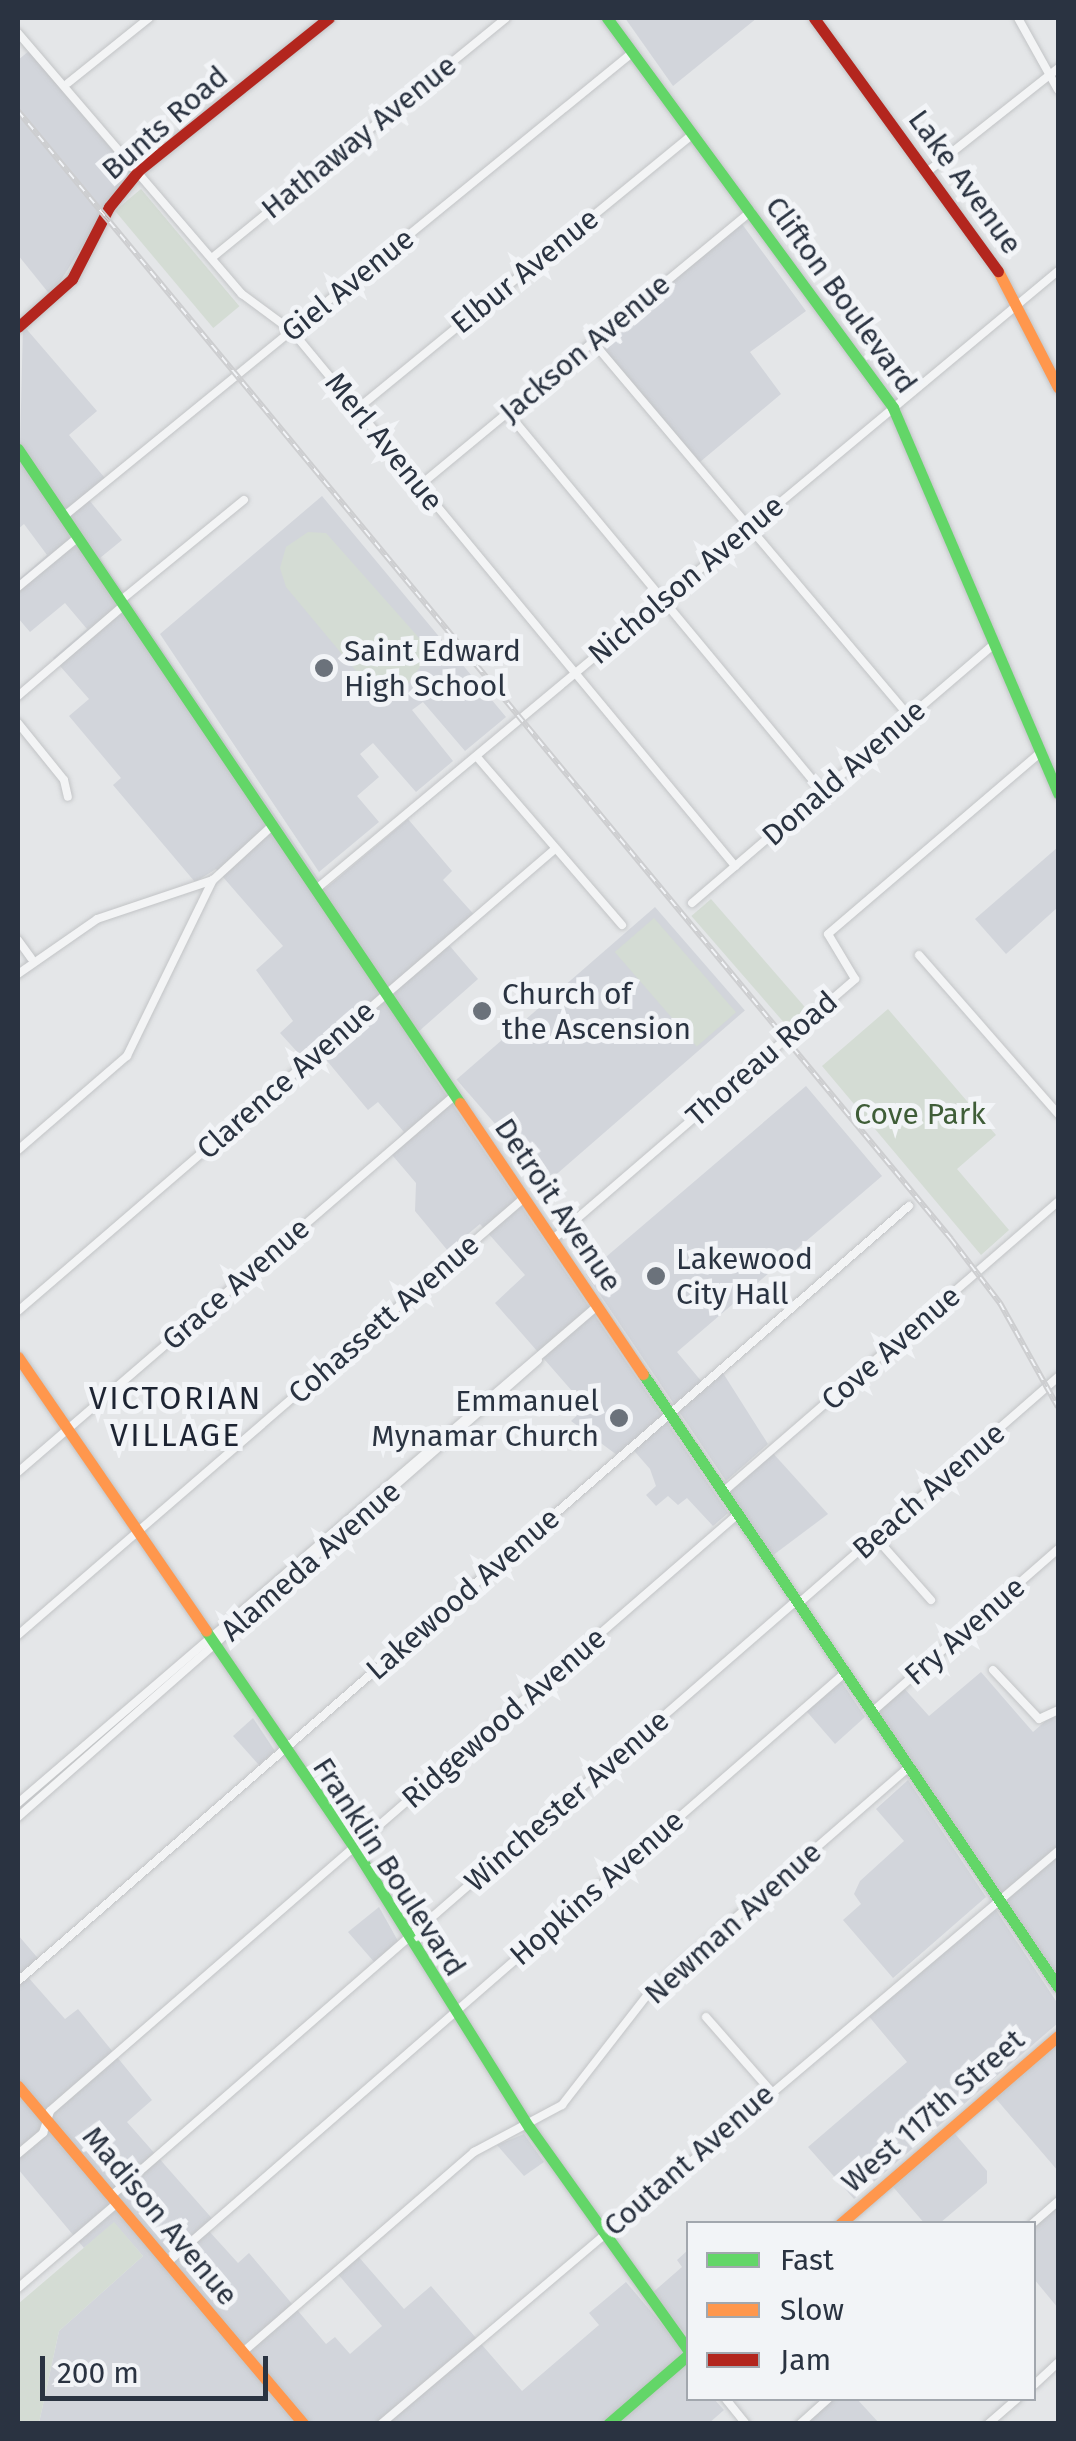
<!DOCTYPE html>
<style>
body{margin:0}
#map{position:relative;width:1076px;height:2441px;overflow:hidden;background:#e4e6e8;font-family:"Fira Sans",sans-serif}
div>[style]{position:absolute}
.built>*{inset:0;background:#d2d5db;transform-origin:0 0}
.green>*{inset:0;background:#d4dcd4;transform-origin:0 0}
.roads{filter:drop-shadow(0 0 2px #c2c4c6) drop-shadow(0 0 2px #c2c4c6)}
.street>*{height:8px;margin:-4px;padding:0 4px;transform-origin:4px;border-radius:4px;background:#f3f4f5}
.fast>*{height:11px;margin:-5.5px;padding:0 5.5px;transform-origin:5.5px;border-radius:5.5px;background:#63d668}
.slow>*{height:11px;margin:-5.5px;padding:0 5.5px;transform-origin:5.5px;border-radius:5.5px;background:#ff974d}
.jam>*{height:11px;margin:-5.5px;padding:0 5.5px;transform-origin:5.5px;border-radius:5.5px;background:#b3261e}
.rail>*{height:6px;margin-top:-3px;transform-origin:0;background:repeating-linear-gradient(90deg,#f2f4f7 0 8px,#cdced0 0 16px);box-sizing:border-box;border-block:2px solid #cdced0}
.dots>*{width:28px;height:28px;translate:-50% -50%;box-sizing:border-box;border:5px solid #f2f4f7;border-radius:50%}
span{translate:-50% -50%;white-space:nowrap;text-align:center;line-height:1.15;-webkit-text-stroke:10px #f2f4f7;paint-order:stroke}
.street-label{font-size:30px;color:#2a3341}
.poi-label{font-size:30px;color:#2a3341}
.left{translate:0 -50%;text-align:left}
.right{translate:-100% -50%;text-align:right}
.park-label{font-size:30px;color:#3f5d38}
.neighbourhood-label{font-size:32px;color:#1d2432;letter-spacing:2.5px}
.frame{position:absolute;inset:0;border:20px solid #2a3341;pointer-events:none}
.legend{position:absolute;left:686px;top:2221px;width:350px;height:180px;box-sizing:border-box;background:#f2f4f7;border:2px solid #a2a7ae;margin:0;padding:12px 18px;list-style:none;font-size:30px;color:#2a3341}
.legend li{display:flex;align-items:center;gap:20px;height:50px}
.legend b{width:50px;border:2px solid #a2a7ae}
.scale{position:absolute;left:40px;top:2356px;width:228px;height:45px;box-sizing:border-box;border:5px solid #2a3341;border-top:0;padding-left:12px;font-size:30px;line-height:35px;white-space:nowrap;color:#2a3341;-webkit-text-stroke:8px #f2f4f7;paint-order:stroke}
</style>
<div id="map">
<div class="built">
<div style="clip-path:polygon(625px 18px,757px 18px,673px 86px)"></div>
<div style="clip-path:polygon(29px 51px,130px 171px,51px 296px,18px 255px,18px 60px)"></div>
<div style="clip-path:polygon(742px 224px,806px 311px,750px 352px,781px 394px,700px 462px,597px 342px)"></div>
<div style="clip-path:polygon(23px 325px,97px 411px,69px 435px,109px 483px,89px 500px,122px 540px,100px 558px,325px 889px,408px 819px,452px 871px,443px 880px,478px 919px,449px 945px,478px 979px,409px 1040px,728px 1513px,713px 1526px,687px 1498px,678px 1505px,668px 1496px,656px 1506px,646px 1495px,656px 1486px,650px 1469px,629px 1445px,617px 1455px,571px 1421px,586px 1407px,495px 1303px,525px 1275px,480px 1224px,448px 1251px,415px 1211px,416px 1183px,387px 1149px,404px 1132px,378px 1102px,368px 1110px,323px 1056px,310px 1066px,280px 1033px,293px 1021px,256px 970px,283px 946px,216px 869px,195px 882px,113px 785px,121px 778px,69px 716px,89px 699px,53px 658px,87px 629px,65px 603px,30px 632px,18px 618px,18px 580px,47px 555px,24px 524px,18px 529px)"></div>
<div style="clip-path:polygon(322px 496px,506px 717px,465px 751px,423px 702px,412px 710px,453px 761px,416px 792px,373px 743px,360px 754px,379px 777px,357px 796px,379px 822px,319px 872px,160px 634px)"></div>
<div style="clip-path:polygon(1058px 847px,1058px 907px,1006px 954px,975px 919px)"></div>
<div style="left:655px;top:907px;width:137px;height:263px;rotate:49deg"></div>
<div style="clip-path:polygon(806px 1086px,882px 1176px,677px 1352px,707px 1388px,723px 1373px,768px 1444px,726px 1481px,586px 1274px)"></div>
<div style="clip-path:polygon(771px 1451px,828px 1514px,768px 1559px,723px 1492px)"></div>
<div style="clip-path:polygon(981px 1672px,1033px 1732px,1058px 1710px,1058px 1987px,872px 1712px,902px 1686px,929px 1716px)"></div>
<div style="clip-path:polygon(837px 1675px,865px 1717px,835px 1744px,802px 1706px)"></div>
<div style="clip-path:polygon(253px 1718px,275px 1751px,259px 1765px,233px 1736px)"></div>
<div style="clip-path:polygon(908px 1780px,986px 1897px,893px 1978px,843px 1920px,861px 1904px,854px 1894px,860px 1881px,904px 1841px,876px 1809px)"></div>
<div style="clip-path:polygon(379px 1907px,398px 1941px,375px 1963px,348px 1932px)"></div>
<div style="clip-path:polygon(994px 1907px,1058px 2004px,1058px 2023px,854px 2199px,808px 2147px,907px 2062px,867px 2014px)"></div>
<div style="clip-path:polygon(18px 1935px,42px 1963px,27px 1976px,65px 2019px,78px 2009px,152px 2100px,127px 2122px,216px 2223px,208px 2230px,238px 2263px,249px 2253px,326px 2344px,335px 2337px,350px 2354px,382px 2326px,337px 2273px,357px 2255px,404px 2309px,431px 2286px,522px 2391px,599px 2325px,589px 2313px,626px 2282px,688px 2355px,688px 2398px,714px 2399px,724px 2410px,708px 2424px,39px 2423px,59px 2331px,143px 2256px,114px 2223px,84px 2248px,18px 2169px)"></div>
<div style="clip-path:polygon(1058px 2036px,1058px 2171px,991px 2093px)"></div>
<div style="clip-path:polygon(950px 2128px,987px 2171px,987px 2183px,940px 2223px,925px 2224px,888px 2181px)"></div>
<div style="clip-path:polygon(524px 2134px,544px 2162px,524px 2176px,497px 2145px)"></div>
<div style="clip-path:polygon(1058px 2201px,1058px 2308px,1034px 2279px,1034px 2224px)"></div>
<div style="clip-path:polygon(688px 2250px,688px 2337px,651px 2294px,682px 2267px,677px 2260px)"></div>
<div style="clip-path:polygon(829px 2398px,857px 2399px,879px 2423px,800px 2424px)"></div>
</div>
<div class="green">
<div style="left:141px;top:189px;width:153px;height:34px;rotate:50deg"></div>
<div style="clip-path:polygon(326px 533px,420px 639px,422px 664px,408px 684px,390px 690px,366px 683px,286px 587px,280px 568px,286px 547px,308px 532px)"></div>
<div style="left:711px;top:899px;width:148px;height:26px;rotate:49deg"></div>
<div style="left:654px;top:918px;width:125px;height:52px;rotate:49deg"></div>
<div style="clip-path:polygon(888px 1009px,996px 1135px,957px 1169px,1009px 1230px,981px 1255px,822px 1066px)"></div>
<div style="clip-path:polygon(114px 2222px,143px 2256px,59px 2331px,39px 2423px,18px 2423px,18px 2304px)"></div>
</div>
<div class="roads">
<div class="street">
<div style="left:1018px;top:18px;width:82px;rotate:60.9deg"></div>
<div style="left:18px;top:33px;width:344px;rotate:49.4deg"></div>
<div style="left:242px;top:294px;width:62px;rotate:36.5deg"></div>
<div style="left:292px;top:331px;width:695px;rotate:50.37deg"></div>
<div style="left:68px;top:83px;width:104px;rotate:-38.7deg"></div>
<div style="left:927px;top:172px;width:167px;rotate:-38.4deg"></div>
<div style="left:213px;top:257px;width:378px;rotate:-39.2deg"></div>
<div style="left:592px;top:341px;width:492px;rotate:49.8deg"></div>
<div style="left:357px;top:409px;width:434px;rotate:-39.3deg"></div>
<div style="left:507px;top:412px;width:494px;rotate:50.3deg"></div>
<div style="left:419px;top:486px;width:431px;rotate:-39.6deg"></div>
<div style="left:63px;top:517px;width:734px;rotate:-39.2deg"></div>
<div style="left:18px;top:587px;width:77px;rotate:-39.7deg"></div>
<div style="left:120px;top:601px;width:160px;rotate:-39.2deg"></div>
<div style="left:18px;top:696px;width:137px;rotate:-40.6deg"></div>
<div style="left:18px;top:723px;width:73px;rotate:51.1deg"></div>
<div style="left:64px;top:780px;width:17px;rotate:77deg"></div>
<div style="left:477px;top:757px;width:222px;rotate:49.2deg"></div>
<div style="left:315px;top:890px;width:967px;rotate:-39.8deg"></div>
<div style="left:692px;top:903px;width:399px;rotate:-40.6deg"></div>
<div style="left:18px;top:940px;width:22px;rotate:54deg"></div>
<div style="left:919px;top:955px;width:211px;rotate:48.8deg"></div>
<div style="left:18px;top:974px;width:96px;rotate:-34.8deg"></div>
<div style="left:97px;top:919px;width:122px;rotate:-18.6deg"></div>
<div style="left:18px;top:1150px;width:144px;rotate:-40.8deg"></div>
<div style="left:127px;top:1056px;width:196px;rotate:-64deg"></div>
<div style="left:213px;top:880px;width:80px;rotate:-42.5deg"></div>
<div style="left:552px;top:1240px;width:400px;rotate:-40.7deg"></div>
<div style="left:855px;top:979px;width:52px;rotate:-121deg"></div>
<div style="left:828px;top:934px;width:280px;rotate:-40.5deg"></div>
<div style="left:18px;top:1311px;width:708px;rotate:-40.71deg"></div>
<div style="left:18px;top:1472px;width:576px;rotate:-40.77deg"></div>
<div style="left:723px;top:1492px;width:443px;rotate:-40.9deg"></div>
<div style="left:876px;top:1538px;width:83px;rotate:48.4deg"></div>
<div style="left:799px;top:1603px;width:344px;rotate:-41.1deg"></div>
<div style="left:18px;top:1635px;width:667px;rotate:-40.81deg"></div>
<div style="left:993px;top:1670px;width:67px;rotate:46.8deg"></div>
<div style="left:1039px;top:1719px;width:21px;rotate:-25deg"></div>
<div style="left:872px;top:1712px;width:247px;rotate:-41.2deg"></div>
<div style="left:18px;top:1803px;width:762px;rotate:-40.63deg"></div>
<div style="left:18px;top:1817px;width:692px;rotate:-41.31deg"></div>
<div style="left:18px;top:1981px;width:1181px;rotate:-41.02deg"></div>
<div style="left:706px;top:2017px;width:97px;rotate:48.8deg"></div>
<div style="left:18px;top:2154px;width:33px;rotate:-40deg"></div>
<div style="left:43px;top:2133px;width:23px;rotate:-72deg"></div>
<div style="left:50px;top:2111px;width:911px;rotate:-40.95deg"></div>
<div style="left:110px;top:2197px;width:910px;rotate:-40.99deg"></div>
<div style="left:1032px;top:2224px;width:35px;rotate:-41deg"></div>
<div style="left:168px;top:2262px;width:899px;rotate:-41.03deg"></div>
<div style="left:18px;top:2288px;width:129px;rotate:-40.6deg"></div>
<div style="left:243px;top:2352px;width:306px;rotate:-40.9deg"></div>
<div style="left:474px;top:2152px;width:100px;rotate:-28.1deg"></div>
<div style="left:562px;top:2105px;width:142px;rotate:-52.2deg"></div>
<div style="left:649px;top:1993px;width:344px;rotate:-41deg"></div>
<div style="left:1034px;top:2385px;width:33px;rotate:-43deg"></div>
<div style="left:725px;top:2398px;width:33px;rotate:51deg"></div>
<div style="left:381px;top:2424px;width:887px;rotate:-40.24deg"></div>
<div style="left:800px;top:2424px;width:39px;rotate:-42deg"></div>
<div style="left:988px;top:2424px;width:40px;rotate:-41deg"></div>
</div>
<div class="fast">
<div style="left:607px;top:18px;width:484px;rotate:53.7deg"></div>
<div style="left:893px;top:408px;width:419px;rotate:66.8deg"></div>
<div style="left:18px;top:449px;width:789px;rotate:55.95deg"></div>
<div style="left:643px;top:1374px;width:740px;rotate:55.9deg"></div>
<div style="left:206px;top:1631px;width:264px;rotate:55.6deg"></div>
<div style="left:355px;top:1849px;width:328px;rotate:58deg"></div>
<div style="left:529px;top:2127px;width:274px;rotate:54.5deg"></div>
<div style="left:608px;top:2424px;width:106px;rotate:-40.8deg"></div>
</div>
<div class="slow">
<div style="left:998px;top:271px;width:131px;rotate:62.7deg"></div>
<div style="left:460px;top:1103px;width:327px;rotate:56deg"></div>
<div style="left:18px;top:1357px;width:332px;rotate:55.5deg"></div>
<div style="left:18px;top:2086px;width:443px;rotate:49.8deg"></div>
<div style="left:840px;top:2224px;width:288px;rotate:-40.8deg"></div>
</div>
<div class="jam">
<div style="left:814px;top:18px;width:313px;rotate:54deg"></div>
<div style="left:18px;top:327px;width:72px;rotate:-41.6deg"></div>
<div style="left:72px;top:279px;width:81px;rotate:-62.8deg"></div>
<div style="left:109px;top:207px;width:48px;rotate:-51deg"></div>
<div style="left:139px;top:170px;width:243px;rotate:-38.7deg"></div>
</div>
</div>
<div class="rail">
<div style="left:18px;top:111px;width:1464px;rotate:50.4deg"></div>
<div style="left:951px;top:1239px;width:81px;rotate:52.6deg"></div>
<div style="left:1000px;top:1303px;width:119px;rotate:60.9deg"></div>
</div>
<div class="dots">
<div style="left:324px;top:668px;background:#6b727b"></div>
<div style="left:482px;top:1011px;background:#6b727b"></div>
<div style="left:656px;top:1276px;background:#6b727b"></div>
<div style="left:619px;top:1418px;background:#6b727b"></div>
</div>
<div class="street-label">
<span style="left:165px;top:123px;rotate:-41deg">Bunts Road</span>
<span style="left:359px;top:137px;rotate:-39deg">Hathaway Avenue</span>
<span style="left:965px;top:182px;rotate:54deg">Lake Avenue</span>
<span style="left:525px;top:271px;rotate:-39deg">Elbur Avenue</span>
<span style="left:348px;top:285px;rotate:-39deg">Giel Avenue</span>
<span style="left:841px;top:295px;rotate:54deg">Clifton Boulevard</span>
<span style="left:585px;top:348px;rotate:-40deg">Jackson Avenue</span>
<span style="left:384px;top:442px;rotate:51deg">Merl Avenue</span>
<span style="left:686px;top:580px;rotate:-40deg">Nicholson Avenue</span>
<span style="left:844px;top:773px;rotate:-41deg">Donald Avenue</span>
<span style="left:762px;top:1059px;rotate:-41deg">Thoreau Road</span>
<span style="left:286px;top:1080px;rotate:-41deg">Clarence Avenue</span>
<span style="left:558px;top:1205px;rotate:56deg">Detroit Avenue</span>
<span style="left:236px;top:1284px;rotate:-41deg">Grace Avenue</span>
<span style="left:384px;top:1319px;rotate:-41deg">Cohassett Avenue</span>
<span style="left:891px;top:1348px;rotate:-41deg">Cove Avenue</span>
<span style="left:929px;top:1491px;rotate:-41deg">Beach Avenue</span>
<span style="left:311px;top:1561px;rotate:-41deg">Alameda Avenue</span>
<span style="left:463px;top:1594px;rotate:-41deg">Lakewood Avenue</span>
<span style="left:965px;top:1631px;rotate:-41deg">Fry Avenue</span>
<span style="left:504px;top:1718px;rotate:-41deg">Ridgewood Avenue</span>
<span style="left:567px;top:1801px;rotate:-41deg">Winchester Avenue</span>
<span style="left:389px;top:1867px;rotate:57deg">Franklin Boulevard</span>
<span style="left:597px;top:1888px;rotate:-41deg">Hopkins Avenue</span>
<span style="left:733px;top:1923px;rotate:-42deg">Newman Avenue</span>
<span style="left:933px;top:2111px;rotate:-41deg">West 117th Street</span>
<span style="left:689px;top:2160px;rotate:-41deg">Coutant Avenue</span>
<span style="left:160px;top:2216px;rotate:50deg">Madison Avenue</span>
</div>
<div class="poi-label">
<span class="left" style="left:344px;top:668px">Saint Edward<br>High School</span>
<span class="left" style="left:502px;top:1011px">Church of<br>the Ascension</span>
<span class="left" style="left:676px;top:1276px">Lakewood<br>City Hall</span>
<span class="right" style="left:599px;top:1418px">Emmanuel<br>Mynamar Church</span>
</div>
<div class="park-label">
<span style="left:920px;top:1114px">Cove Park</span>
</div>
<div class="neighbourhood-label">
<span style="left:176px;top:1417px">VICTORIAN<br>VILLAGE</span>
</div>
<div class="frame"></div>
<ul class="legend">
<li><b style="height:12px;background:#63d668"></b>Fast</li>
<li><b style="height:12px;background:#ff974d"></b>Slow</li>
<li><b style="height:12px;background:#b3261e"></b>Jam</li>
</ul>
<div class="scale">200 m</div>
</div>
